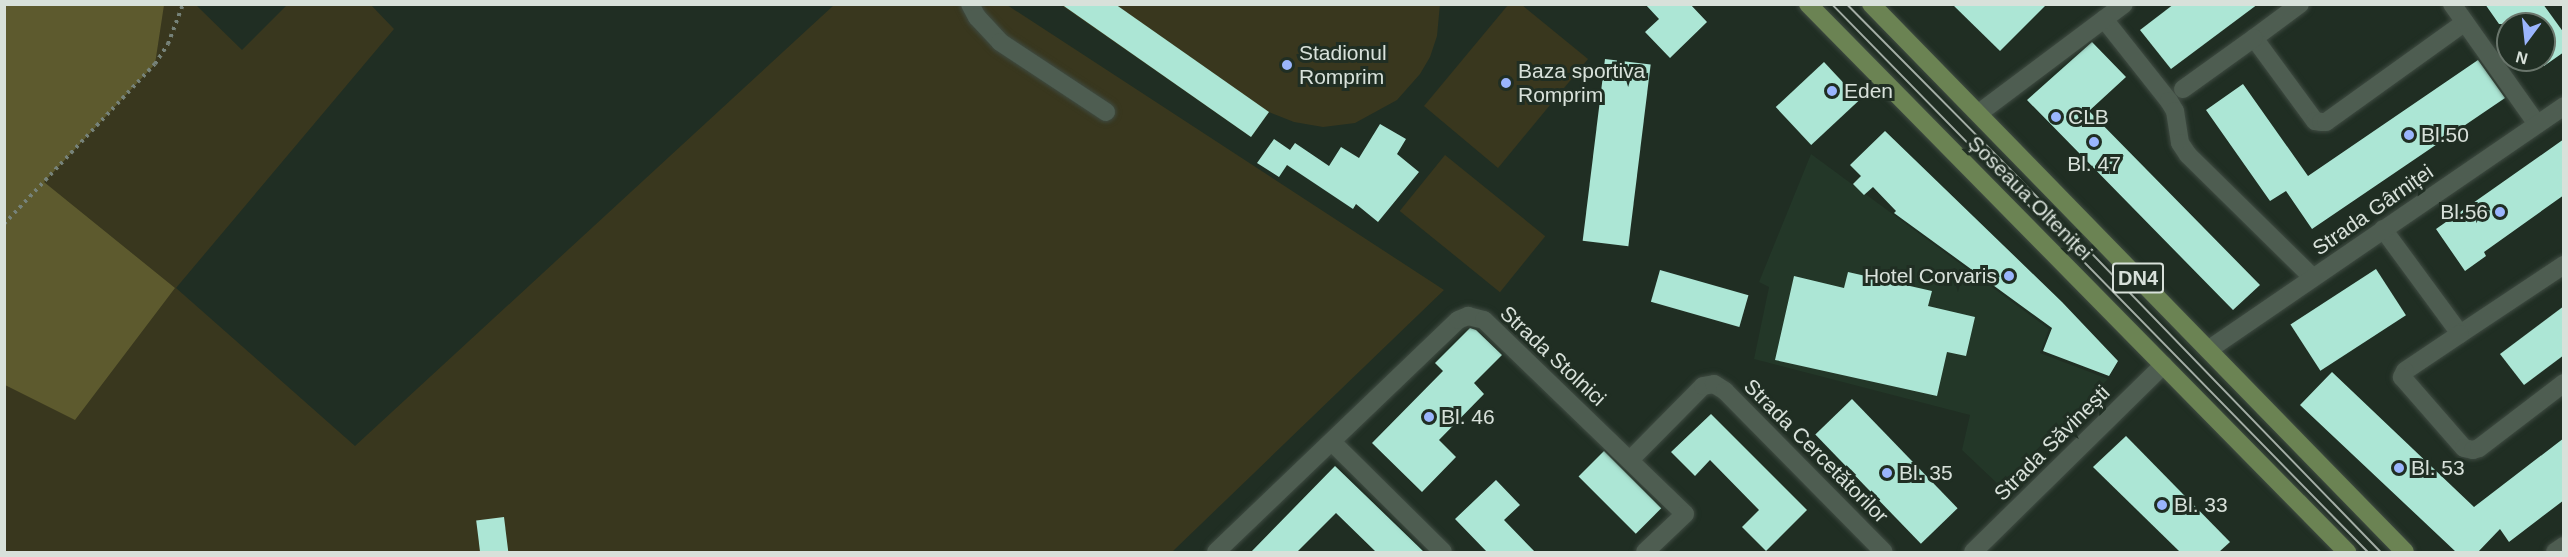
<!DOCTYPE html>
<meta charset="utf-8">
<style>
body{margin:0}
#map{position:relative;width:2568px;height:557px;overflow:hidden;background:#202e23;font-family:Arial,sans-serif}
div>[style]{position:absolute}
.built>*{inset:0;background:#233728}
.green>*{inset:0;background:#39371e;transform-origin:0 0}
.forest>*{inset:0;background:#5d5a2e}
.building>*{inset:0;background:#ace6d5;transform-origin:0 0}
.path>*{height:4px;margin-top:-2px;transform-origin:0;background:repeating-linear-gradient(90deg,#768279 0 3px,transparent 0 7.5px)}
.roads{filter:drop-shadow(0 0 2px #3f4b42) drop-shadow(0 0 2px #3f4b42)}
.minor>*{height:18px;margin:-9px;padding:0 9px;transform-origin:9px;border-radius:9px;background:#4e5d51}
.major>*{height:18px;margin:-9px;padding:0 9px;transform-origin:9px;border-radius:9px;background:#6b8353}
.tram>*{height:1.5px;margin:-0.75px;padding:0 0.75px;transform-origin:0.75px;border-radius:0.75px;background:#a3ada5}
.dots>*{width:16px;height:16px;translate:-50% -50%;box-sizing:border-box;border:3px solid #202e23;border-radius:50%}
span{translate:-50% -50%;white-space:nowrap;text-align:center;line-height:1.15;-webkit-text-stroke:6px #202e23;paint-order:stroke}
.shield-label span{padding:2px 4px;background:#202e23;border:2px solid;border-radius:4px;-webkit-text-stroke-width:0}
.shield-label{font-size:20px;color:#d8e1da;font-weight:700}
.poi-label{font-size:21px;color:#d8e1da}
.left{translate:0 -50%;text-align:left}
.right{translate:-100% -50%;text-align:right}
.street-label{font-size:21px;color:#d8e1da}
.frame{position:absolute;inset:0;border:6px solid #d8e1da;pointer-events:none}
.north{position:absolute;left:2496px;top:12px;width:60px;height:60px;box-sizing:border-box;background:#202e23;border:2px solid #6a766c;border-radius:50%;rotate:195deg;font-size:16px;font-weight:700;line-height:24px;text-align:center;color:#d8e1da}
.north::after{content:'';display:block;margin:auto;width:21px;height:27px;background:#9ab5fd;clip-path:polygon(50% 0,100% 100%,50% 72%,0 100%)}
</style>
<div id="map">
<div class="built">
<div style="clip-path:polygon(1811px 154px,2049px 329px,2040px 353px,2108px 379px,2000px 486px,1962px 450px,1970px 415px,1754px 359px,1769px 287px,1759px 282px)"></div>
</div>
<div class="green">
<div style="clip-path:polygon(1440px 4px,1437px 36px,1430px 57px,1420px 74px,1397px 100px,1355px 123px,1323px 127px,1294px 122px,1269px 112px,1251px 137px,1061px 5px)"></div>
<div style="clip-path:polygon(4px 5px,196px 5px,242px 50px,287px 5px,371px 5px,394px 29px,176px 288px,355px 446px,834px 5px,1007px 5px,1444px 290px,1172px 552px,5px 552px)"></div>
<div style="clip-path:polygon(1508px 5px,1522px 5px,1588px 59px,1498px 168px,1424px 106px)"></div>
<div style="left:1445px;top:155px;width:129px;height:72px;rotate:39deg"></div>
</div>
<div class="forest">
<div style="clip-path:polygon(4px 5px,164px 5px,155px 64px,44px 182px,175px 288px,75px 420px,5px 385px)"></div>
</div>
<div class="building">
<div style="clip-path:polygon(1061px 4px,1115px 4px,1269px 112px,1251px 137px)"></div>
<div style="clip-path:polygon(1645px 4px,1690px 4px,1707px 22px,1670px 58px,1645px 32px,1659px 19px)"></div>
<div style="clip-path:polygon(1952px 4px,2047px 4px,2000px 51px)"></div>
<div style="clip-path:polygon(2174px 4px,2258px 4px,2171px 69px,2140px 30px)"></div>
<div style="clip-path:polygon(2485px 4px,2543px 4px,2564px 33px,2564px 52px,2544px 66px,2544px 24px,2499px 24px)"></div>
<div style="clip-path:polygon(2092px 42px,2126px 77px,2089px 111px,2260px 285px,2233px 310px,2027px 100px)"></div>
<div style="left:1605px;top:59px;width:46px;height:183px;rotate:7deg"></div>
<div style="clip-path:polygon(2478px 60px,2505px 98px,2312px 229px,2286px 191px,2270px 201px,2206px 110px,2243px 84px,2308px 176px)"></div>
<div style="left:1824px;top:62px;width:52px;height:66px;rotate:47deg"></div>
<div style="clip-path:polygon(1380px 124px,1406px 139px,1397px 154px,1419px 172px,1378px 222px,1356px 204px,1353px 209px,1287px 165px,1279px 177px,1257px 163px,1274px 139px,1290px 150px,1295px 143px,1329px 166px,1341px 147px,1359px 158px)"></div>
<div style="clip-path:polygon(1885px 131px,2062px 302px,2118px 361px,2109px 376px,2043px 351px,2052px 328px,1894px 213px,1896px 211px,1873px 187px,1864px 195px,1853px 184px,1861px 176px,1850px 165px)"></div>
<div style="clip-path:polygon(2564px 139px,2564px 195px,2484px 252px,2486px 256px,2465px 271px,2436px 229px)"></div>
<div style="left:2376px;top:269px;width:55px;height:102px;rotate:57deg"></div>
<div style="left:1660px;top:270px;width:92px;height:33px;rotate:16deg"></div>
<div style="clip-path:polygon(1848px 272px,1932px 291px,1928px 306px,1975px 317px,1966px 356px,1947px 352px,1937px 396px,1775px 360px,1794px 276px,1844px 288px)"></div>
<div style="clip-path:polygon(2564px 306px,2564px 355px,2524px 385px,2500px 354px)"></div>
<div style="clip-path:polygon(1470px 328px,1476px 330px,1502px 355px,1474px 383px,1484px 394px,1439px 440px,1456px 457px,1422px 492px,1372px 443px,1443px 371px,1435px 363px)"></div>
<div style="clip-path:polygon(2332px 372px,2474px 507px,2564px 438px,2564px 500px,2509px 542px,2500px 529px,2478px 552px,2456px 552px,2300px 405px)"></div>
<div style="left:1852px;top:399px;width:152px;height:51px;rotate:46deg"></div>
<div style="clip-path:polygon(1711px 414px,1807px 510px,1766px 551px,1742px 527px,1759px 510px,1710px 460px,1695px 476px,1671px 452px)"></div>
<div style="clip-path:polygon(2126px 436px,2230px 542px,2219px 552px,2180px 552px,2093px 467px)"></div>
<div style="left:1604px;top:451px;width:81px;height:36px;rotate:45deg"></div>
<div style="clip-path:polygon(1335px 466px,1424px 552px,1376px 552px,1336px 513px,1297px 552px,1251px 552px)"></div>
<div style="clip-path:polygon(1496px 480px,1520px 505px,1504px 520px,1535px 552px,1487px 552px,1455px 519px)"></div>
<div style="left:504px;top:517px;width:35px;height:28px;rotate:83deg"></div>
</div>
<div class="path">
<div style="left:4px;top:224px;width:220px;rotate:-46.7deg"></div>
<div style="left:155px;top:64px;width:24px;rotate:-57deg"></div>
<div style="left:168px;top:44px;width:43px;rotate:-69.4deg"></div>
</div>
<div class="roads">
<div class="minor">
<div style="left:970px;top:4px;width:15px;rotate:62deg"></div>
<div style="left:977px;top:17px;width:34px;rotate:47deg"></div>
<div style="left:1000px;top:42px;width:127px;rotate:33.4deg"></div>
<div style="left:2300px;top:4px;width:57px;rotate:143.5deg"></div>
<div style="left:2254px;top:38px;width:103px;rotate:53.7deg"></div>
<div style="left:2315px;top:121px;width:6px;rotate:9deg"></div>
<div style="left:2321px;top:122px;width:5px"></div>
<div style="left:2326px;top:122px;width:171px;rotate:-35.7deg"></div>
<div style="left:2452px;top:4px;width:147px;rotate:54.7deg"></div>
<div style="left:2104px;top:19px;width:105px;rotate:51.6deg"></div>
<div style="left:2169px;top:101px;width:12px;rotate:59deg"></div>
<div style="left:2175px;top:111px;width:32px;rotate:81deg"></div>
<div style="left:2180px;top:143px;width:14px;rotate:56deg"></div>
<div style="left:2188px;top:155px;width:175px;rotate:44.5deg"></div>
<div style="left:2183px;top:89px;width:87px;rotate:-35.7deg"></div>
<div style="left:1979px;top:113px;width:181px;rotate:-36.9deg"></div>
<div style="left:2383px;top:229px;width:130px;rotate:53.7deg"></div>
<div style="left:2460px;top:334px;width:125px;rotate:-33.6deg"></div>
<div style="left:2460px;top:334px;width:66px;rotate:146.1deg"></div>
<div style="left:2405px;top:371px;width:7px;rotate:117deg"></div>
<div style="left:2402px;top:377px;width:94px;rotate:48.9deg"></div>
<div style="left:2464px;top:448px;width:9px;rotate:13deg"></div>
<div style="left:2473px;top:450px;width:6px;rotate:-18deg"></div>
<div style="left:2479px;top:448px;width:107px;rotate:-37.4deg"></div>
<div style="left:2208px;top:350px;width:432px;rotate:-34.4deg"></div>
<div style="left:1332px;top:442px;width:156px;rotate:44.7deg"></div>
<div style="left:1630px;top:460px;width:104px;rotate:-45.4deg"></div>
<div style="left:1703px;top:386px;width:11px;rotate:-10deg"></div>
<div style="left:1714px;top:384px;width:13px;rotate:32deg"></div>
<div style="left:1725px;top:391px;width:226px;rotate:45.4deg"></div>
<div style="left:1216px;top:552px;width:335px;rotate:-43.8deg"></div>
<div style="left:1458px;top:320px;width:11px;rotate:-22deg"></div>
<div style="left:1468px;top:316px;width:16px;rotate:14deg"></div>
<div style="left:1484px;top:320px;width:279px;rotate:44deg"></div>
<div style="left:1685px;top:514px;width:55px;rotate:136.5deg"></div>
<div style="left:1973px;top:552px;width:267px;rotate:-44.5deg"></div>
<div style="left:2555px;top:552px;width:11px;rotate:-34deg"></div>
</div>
<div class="major">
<div style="left:1808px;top:4px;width:769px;rotate:45.47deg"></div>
<div style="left:1871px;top:4px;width:765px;rotate:45.74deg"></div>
</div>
</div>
<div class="tram">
<div style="left:1832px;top:4px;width:767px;rotate:45.63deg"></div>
<div style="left:1847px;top:4px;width:246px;rotate:45.3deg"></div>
<div style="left:2020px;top:179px;width:519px;rotate:45.94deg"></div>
</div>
<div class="dots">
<div style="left:1287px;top:65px;background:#9ab5fd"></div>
<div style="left:1506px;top:83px;background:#9ab5fd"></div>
<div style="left:1832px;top:91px;background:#9ab5fd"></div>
<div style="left:2056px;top:117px;background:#9ab5fd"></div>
<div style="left:2409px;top:135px;background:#9ab5fd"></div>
<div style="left:2094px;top:142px;background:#9ab5fd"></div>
<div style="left:2500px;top:212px;background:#9ab5fd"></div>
<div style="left:2009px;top:276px;background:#9ab5fd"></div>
<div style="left:1429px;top:417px;background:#9ab5fd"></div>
<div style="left:2399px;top:468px;background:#9ab5fd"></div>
<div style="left:1887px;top:473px;background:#9ab5fd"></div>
<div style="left:2162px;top:505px;background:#9ab5fd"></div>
</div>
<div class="shield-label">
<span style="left:2138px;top:278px">DN4</span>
</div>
<div class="poi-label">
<span class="left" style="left:1299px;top:65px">Stadionul<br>Romprim</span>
<span class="left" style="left:1518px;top:83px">Baza sportiva<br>Romprim</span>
<span class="left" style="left:1844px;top:91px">Eden</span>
<span class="left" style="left:2068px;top:117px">CLB</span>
<span class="left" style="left:2421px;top:135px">Bl.50</span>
<span style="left:2094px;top:164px">Bl. 47</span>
<span class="right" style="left:2488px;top:212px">Bl.56</span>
<span class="right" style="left:1997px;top:276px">Hotel Corvaris</span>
<span class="left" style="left:1441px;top:417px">Bl. 46</span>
<span class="left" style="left:2411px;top:468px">Bl. 53</span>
<span class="left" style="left:1899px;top:473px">Bl. 35</span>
<span class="left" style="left:2174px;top:505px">Bl. 33</span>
</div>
<div class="street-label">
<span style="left:2030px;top:198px;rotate:45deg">Șoseaua Olteniței</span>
<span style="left:2373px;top:210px;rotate:-35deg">Strada Gârniței</span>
<span style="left:1553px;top:356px;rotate:43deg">Strada Stolnici</span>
<span style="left:2052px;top:443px;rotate:-45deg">Strada Săvinești</span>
<span style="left:1816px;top:451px;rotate:45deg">Strada Cercetătorilor</span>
</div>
<div class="frame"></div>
<div class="north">N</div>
</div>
